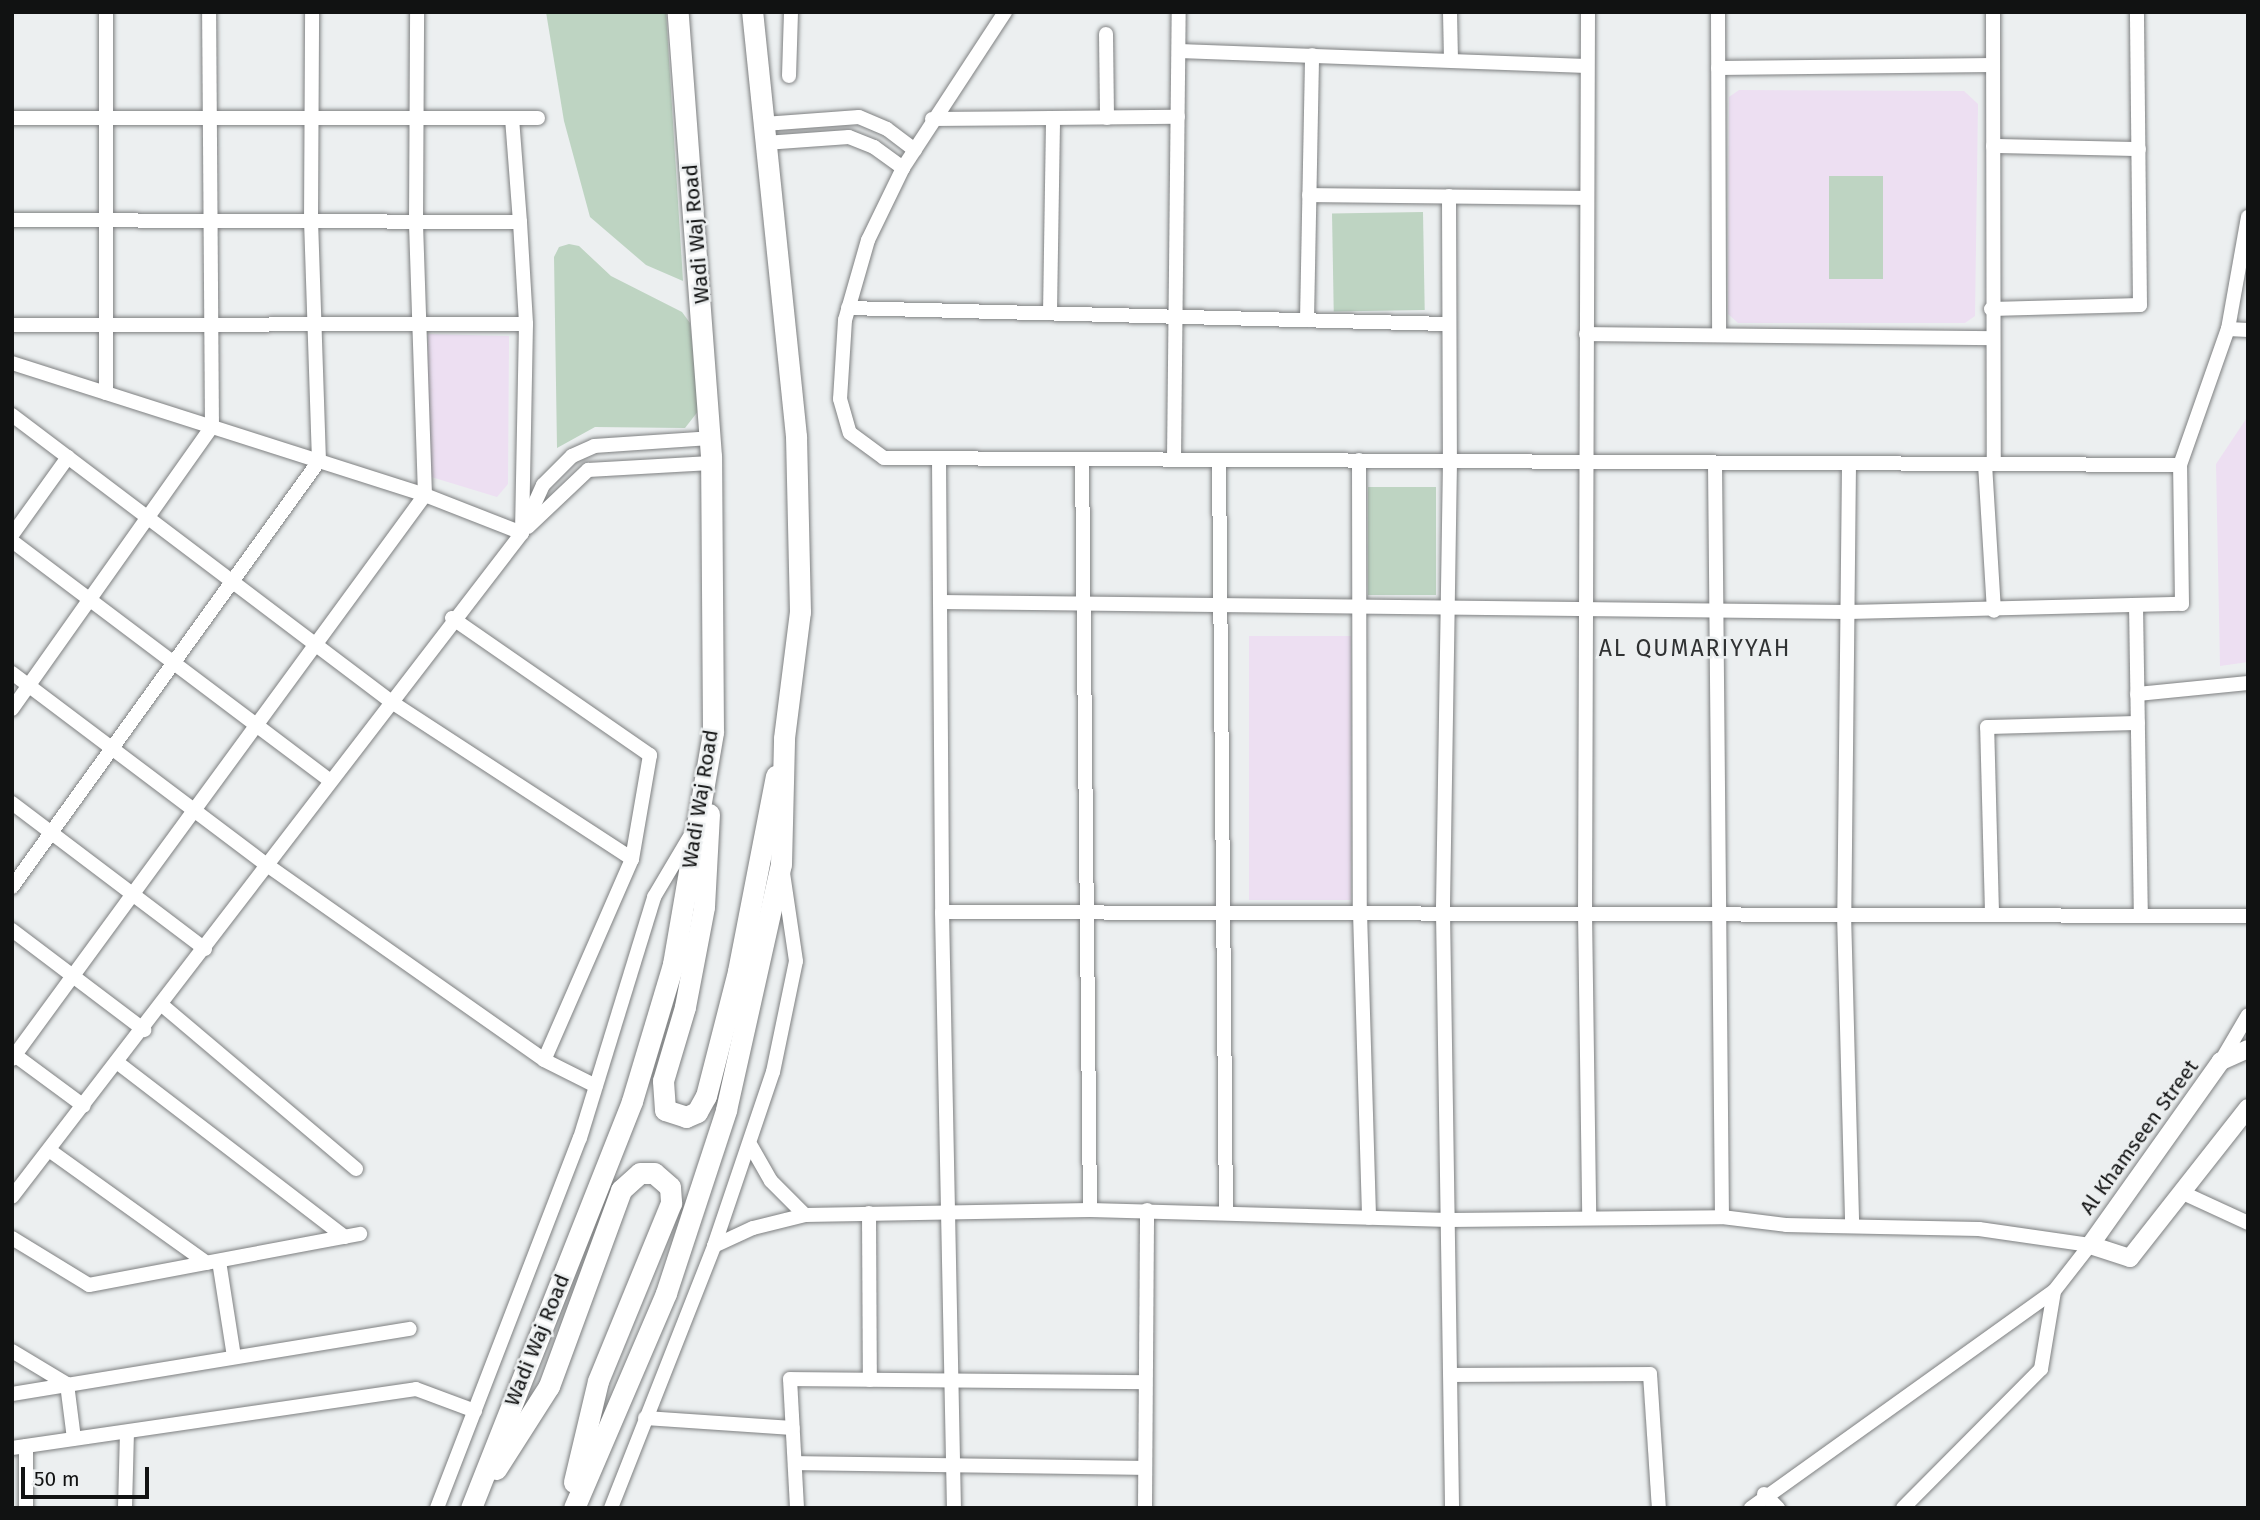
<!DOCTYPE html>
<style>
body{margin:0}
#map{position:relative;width:2260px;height:1520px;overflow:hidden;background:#eceff0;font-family:"Fira Sans",sans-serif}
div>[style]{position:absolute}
.education>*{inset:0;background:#eddff2;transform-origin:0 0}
.green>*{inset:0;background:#bed4c2;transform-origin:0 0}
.roads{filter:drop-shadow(0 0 2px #7e8081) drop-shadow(0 0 2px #7e8081)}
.minor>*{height:14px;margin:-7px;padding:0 7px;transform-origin:7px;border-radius:7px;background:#fff}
.tertiary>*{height:18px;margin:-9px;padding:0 9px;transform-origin:9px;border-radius:9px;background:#fff}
.primary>*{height:21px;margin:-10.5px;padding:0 10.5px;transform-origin:10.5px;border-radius:10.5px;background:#fff}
span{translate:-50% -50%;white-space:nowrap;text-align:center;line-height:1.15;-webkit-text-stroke:5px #eceff0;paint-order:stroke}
.street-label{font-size:21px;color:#111212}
.neighbourhood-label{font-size:23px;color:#303233;letter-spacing:2px}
.frame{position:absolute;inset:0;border:14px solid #111212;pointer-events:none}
.scale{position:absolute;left:21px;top:1467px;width:128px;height:32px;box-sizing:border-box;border:4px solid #111212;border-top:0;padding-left:9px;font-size:21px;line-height:24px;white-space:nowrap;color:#111212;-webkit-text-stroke:5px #eceff0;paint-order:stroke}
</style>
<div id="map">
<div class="education">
<div style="clip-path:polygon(1739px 90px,1964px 91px,1978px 104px,1975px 316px,1965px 323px,1738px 323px,1728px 314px,1729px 97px)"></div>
<div style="clip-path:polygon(428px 334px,509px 336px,508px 484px,497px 497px,428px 476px)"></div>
<div style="clip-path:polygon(2248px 416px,2248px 662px,2220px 666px,2216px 464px)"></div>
<div style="left:1351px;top:636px;width:264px;height:102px;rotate:90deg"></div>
</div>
<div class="green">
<div style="clip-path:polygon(546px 12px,666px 12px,683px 281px,646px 265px,590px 217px,564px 121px)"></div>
<div style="left:1829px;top:176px;width:54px;height:103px"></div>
<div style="left:1423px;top:212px;width:98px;height:91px;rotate:89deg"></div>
<div style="clip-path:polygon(569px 244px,579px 246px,611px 276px,682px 312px,690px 323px,699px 410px,685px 428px,595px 427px,557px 448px,554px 257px,559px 247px)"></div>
<div style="left:1368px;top:487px;width:68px;height:108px"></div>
</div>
<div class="roads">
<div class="minor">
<div style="left:106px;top:12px;width:381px;rotate:90deg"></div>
<div style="left:1005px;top:12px;width:186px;rotate:123.2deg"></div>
<div style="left:903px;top:168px;width:80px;rotate:115.9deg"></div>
<div style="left:868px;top:240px;width:83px;rotate:106deg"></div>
<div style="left:845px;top:320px;width:79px;rotate:93.6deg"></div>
<div style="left:840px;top:399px;width:35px;rotate:74deg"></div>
<div style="left:850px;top:433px;width:42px;rotate:36.3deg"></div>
<div style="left:884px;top:458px;width:1296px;rotate:0.31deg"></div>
<div style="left:1450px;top:12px;width:48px;rotate:88.8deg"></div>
<div style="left:1588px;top:12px;width:901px;rotate:90.19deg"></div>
<div style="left:1585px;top:913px;width:304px;rotate:89.2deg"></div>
<div style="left:1718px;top:12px;width:321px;rotate:89.8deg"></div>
<div style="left:1993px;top:12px;width:452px;rotate:89.9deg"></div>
<div style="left:1106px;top:34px;width:84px;rotate:89.3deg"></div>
<div style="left:1179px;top:51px;width:408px;rotate:2.1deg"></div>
<div style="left:1718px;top:68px;width:275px;rotate:-0.6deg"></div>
<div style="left:789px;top:76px;width:64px;rotate:-88.2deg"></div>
<div style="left:12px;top:118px;width:526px"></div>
<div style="left:932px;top:119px;width:246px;rotate:-0.5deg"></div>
<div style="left:764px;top:124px;width:95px;rotate:-4.2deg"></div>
<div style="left:859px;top:117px;width:30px;rotate:23deg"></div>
<div style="left:887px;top:129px;width:35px;rotate:37deg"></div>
<div style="left:765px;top:143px;width:84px;rotate:-4.1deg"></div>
<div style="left:849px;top:137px;width:27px;rotate:22deg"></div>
<div style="left:874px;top:147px;width:36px;rotate:36deg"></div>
<div style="left:1993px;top:146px;width:146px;rotate:1.2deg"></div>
<div style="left:1309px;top:195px;width:278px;rotate:0.6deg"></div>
<div style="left:1449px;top:196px;width:265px;rotate:89.8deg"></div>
<div style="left:1450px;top:461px;width:451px;rotate:90.9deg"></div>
<div style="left:1443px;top:912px;width:596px;rotate:89.13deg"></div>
<div style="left:12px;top:220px;width:508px;rotate:0.23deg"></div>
<div style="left:520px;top:222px;width:103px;rotate:-94.4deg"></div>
<div style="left:520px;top:222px;width:102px;rotate:86.6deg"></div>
<div style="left:526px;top:324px;width:209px;rotate:91.1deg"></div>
<div style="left:848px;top:308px;width:600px;rotate:1.53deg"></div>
<div style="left:1991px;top:309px;width:149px;rotate:-1.5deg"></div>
<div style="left:2140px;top:305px;width:293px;rotate:-90.6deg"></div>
<div style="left:1050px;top:313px;width:195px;rotate:-89.1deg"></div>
<div style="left:1307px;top:320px;width:265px;rotate:-88.9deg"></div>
<div style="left:12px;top:325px;width:514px;rotate:-0.11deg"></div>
<div style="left:2228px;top:329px;width:20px;rotate:3deg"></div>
<div style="left:1586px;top:334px;width:406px;rotate:0.6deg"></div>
<div style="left:12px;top:363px;width:434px;rotate:17.7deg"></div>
<div style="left:425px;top:495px;width:104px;rotate:21.4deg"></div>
<div style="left:522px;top:533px;width:837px;rotate:127.53deg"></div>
<div style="left:12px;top:415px;width:474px;rotate:37.1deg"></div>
<div style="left:390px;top:701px;width:289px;rotate:33.1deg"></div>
<div style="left:939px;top:458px;width:454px;rotate:89.6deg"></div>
<div style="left:942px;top:912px;width:596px;rotate:88.85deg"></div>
<div style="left:1082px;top:459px;width:751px;rotate:89.39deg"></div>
<div style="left:1174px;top:459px;width:447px;rotate:-89.4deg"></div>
<div style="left:1219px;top:460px;width:751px;rotate:89.47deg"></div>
<div style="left:1359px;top:460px;width:452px;rotate:89.9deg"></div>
<div style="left:1360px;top:912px;width:306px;rotate:88.3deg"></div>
<div style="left:1715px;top:463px;width:754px;rotate:89.47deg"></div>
<div style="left:1849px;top:464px;width:449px;rotate:90.6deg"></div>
<div style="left:1844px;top:913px;width:311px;rotate:88.5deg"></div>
<div style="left:1985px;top:464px;width:147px;rotate:86.5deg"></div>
<div style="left:525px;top:525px;width:44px;rotate:-65.8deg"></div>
<div style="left:543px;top:485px;width:41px;rotate:-45deg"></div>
<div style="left:572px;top:456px;width:24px;rotate:-24deg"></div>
<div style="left:594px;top:446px;width:116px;rotate:-3.9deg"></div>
<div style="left:528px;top:527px;width:83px;rotate:-43.5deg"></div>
<div style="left:588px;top:470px;width:123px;rotate:-3.3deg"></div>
<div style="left:12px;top:535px;width:96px;rotate:-54.3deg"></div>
<div style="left:12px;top:541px;width:398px;rotate:37deg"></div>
<div style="left:940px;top:602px;width:908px;rotate:0.63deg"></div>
<div style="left:1848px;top:612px;width:334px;rotate:-1.4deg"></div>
<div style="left:2182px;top:604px;width:139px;rotate:-90.8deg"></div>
<div style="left:2180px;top:465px;width:144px;rotate:-70.6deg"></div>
<div style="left:2228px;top:329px;width:114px;rotate:-79.9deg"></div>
<div style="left:2136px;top:605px;width:308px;rotate:89.1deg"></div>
<div style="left:452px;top:618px;width:241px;rotate:34.7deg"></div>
<div style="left:650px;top:755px;width:106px;rotate:99.8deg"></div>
<div style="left:632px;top:859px;width:219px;rotate:113.6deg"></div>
<div style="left:12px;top:673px;width:319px;rotate:37deg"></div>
<div style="left:267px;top:865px;width:339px;rotate:35.1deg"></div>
<div style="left:544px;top:1060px;width:58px;rotate:26.6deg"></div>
<div style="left:2137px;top:694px;width:112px;rotate:-5.7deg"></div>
<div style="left:12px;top:709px;width:346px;rotate:-54.7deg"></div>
<div style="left:212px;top:427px;width:415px;rotate:-90.4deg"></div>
<div style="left:12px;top:803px;width:242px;rotate:37.1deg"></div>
<div style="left:12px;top:887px;width:525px;rotate:-54.22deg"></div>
<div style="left:319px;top:461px;width:240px;rotate:-91.9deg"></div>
<div style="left:311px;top:221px;width:209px;rotate:-89.7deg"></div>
<div style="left:942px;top:912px;width:1306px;rotate:0.18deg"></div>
<div style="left:1992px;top:913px;width:186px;rotate:-91.5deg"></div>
<div style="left:1987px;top:727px;width:151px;rotate:-1.5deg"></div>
<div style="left:12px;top:930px;width:166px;rotate:37.1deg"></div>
<div style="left:162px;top:1005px;width:254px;rotate:40.2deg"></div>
<div style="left:12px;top:1053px;width:89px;rotate:36.4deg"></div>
<div style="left:12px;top:1059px;width:699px;rotate:-53.79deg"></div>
<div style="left:425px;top:495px;width:273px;rotate:-91.9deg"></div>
<div style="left:416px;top:222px;width:210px;rotate:-89.7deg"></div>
<div style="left:2221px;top:1061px;width:53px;rotate:-59.6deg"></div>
<div style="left:118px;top:1063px;width:286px;rotate:37.5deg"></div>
<div style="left:751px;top:1146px;width:40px;rotate:60.3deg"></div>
<div style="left:771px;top:1181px;width:48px;rotate:45deg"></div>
<div style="left:49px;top:1150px;width:194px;rotate:35.6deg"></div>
<div style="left:2181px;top:1192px;width:74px;rotate:24.8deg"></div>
<div style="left:869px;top:1213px;width:167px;rotate:89.7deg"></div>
<div style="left:12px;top:1238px;width:90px;rotate:31.4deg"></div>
<div style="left:89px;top:1285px;width:276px;rotate:-10.7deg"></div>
<div style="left:714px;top:1246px;width:43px;rotate:-24.8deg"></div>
<div style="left:753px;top:1228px;width:54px;rotate:-14deg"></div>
<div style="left:805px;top:1215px;width:285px;rotate:-1deg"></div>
<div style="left:1090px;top:1210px;width:359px;rotate:1.6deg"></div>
<div style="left:1449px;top:1220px;width:273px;rotate:-0.6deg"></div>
<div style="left:1722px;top:1217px;width:64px;rotate:7.1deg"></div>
<div style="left:1786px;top:1225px;width:193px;rotate:1.2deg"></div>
<div style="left:1979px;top:1229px;width:112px;rotate:8.2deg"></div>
<div style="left:2090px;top:1245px;width:58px;rotate:128deg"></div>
<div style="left:2054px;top:1291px;width:373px;rotate:144.4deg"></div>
<div style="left:219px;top:1261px;width:97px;rotate:81.1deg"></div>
<div style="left:12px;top:1351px;width:64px;rotate:31deg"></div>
<div style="left:67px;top:1384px;width:55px;rotate:82.7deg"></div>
<div style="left:1452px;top:1375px;width:198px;rotate:-0.3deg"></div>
<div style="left:1650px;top:1374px;width:134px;rotate:86.2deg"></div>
<div style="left:12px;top:1394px;width:403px;rotate:-9.3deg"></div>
<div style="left:645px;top:1418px;width:148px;rotate:3.9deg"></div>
<div style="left:12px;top:1448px;width:408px;rotate:-8.3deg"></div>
<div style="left:416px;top:1389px;width:63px;rotate:20.4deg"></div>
<div style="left:795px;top:1463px;width:349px;rotate:0.8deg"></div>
<div style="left:1764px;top:1494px;width:20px;rotate:45deg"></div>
<div style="left:26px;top:1508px;width:62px;rotate:-90deg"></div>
<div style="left:125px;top:1508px;width:76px;rotate:-88.5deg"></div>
<div style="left:437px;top:1508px;width:397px;rotate:-68.9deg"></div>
<div style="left:580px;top:1138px;width:252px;rotate:-72.9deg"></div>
<div style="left:654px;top:897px;width:74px;rotate:-59.3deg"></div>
<div style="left:611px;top:1508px;width:282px;rotate:-68.5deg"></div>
<div style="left:714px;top:1246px;width:184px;rotate:-71.3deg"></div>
<div style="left:773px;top:1072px;width:113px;rotate:-78.3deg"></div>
<div style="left:796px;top:961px;width:89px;rotate:-98.4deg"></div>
<div style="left:797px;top:1508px;width:129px;rotate:-93.1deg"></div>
<div style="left:790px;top:1379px;width:355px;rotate:0.5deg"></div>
<div style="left:1145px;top:1508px;width:298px;rotate:-89.6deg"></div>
<div style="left:1903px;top:1508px;width:196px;rotate:-45.2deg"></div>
<div style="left:2041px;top:1369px;width:79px;rotate:-80.5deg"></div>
</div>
<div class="tertiary">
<div style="left:2248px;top:1049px;width:30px;rotate:156deg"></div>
<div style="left:2221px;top:1061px;width:226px;rotate:125.4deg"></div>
<div style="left:2090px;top:1245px;width:42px;rotate:18deg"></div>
<div style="left:2130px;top:1258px;width:191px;rotate:-51.8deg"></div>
</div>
<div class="primary">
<div style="left:709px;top:814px;width:93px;rotate:93.1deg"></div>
<div style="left:704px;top:907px;width:102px;rotate:100.8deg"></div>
<div style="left:685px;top:1007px;width:77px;rotate:106.6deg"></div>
<div style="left:663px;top:1081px;width:29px;rotate:86deg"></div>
<div style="left:665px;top:1110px;width:22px;rotate:18deg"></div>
<div style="left:686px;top:1117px;width:12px;rotate:-24deg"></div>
<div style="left:697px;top:1112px;width:18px;rotate:-61deg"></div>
<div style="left:706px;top:1096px;width:129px;rotate:-75.6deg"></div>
<div style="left:738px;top:971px;width:199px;rotate:-79deg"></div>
<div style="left:496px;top:1469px;width:98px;rotate:-57.4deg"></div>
<div style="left:549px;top:1386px;width:209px;rotate:-69.8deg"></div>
<div style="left:621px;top:1190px;width:25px;rotate:-42deg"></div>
<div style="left:640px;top:1173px;width:14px"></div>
<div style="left:654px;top:1173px;width:21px;rotate:41deg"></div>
<div style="left:670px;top:1187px;width:16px;rotate:86deg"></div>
<div style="left:671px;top:1203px;width:192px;rotate:112.3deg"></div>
<div style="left:598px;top:1381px;width:104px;rotate:103.4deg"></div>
<div style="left:471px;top:1508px;width:438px;rotate:-68.4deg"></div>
<div style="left:632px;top:1101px;width:143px;rotate:-73.3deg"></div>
<div style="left:673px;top:964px;width:235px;rotate:-80.2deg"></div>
<div style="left:713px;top:732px;width:276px;rotate:-90.4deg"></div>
<div style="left:711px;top:456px;width:445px;rotate:-94.3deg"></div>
<div style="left:574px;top:1508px;width:234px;rotate:-66.8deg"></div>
<div style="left:666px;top:1293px;width:193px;rotate:-71.8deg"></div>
<div style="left:726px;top:1110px;width:252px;rotate:-77.4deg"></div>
<div style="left:781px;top:864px;width:126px;rotate:-88.6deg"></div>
<div style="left:784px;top:738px;width:127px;rotate:-82.8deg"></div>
<div style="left:800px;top:612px;width:176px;rotate:-91.3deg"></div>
<div style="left:796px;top:436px;width:426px;rotate:-95.9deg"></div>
</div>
</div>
<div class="street-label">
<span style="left:696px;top:234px;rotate:-95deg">Wadi Waj Road</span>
<span style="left:700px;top:799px;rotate:-81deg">Wadi Waj Road</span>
<span style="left:2139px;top:1137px;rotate:-54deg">Al Khamseen Street</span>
<span style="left:537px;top:1340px;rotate:-68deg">Wadi Waj Road</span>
</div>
<div class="neighbourhood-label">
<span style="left:1695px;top:648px">AL QUMARIYYAH</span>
</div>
<div class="frame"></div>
<div class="scale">50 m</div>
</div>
